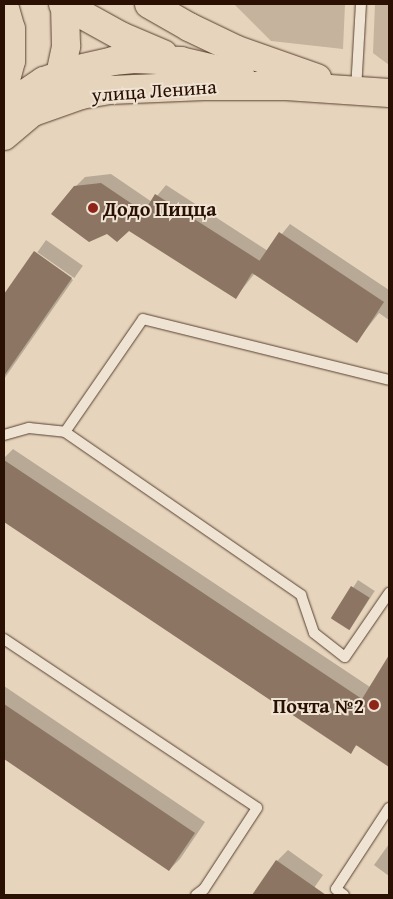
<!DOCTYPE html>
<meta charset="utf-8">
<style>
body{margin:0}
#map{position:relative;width:393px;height:899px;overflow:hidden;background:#e6d4bc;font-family:"Gentium Book Plus",serif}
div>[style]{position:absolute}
.green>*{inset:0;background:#c6b39d}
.shadow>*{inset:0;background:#0003;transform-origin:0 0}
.building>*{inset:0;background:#8c7563;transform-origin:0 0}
.roads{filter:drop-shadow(0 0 1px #594031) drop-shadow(0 0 1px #594031)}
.lane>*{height:10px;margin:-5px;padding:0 5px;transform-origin:5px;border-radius:5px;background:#efe3d3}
.primary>*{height:28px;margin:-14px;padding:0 14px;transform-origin:14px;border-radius:14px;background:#e6d4bc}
.dots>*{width:14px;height:14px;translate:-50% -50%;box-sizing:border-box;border:2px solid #efe3d3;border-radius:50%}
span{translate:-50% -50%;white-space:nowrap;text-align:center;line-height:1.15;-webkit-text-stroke:4px #efe3d3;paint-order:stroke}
.street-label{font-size:20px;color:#2a0f03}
.poi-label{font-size:20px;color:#2a0f03;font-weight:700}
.left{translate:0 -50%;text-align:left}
.right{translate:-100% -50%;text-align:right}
.frame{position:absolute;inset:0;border:5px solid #2a0f03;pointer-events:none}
</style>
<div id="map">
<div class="green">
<div style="clip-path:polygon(234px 4px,345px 4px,343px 49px,271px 41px)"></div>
<div style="clip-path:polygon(375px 4px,389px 4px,389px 65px,373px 53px)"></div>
</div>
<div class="shadow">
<div style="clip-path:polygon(111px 174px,152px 202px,166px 185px,268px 251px,290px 224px,389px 290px,389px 320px,379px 313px,357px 341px,255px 273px,236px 297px,129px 229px,75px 187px,85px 177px)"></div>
<div style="left:46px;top:240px;width:45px;height:15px;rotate:35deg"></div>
<div style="clip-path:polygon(35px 252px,73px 280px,4px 379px,4px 297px)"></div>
<div style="clip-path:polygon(13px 449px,370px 687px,389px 657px,389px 765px,358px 744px,350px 752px,4px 521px,4px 458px)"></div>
<div style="left:358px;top:580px;width:20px;height:47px;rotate:33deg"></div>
<div style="clip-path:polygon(4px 686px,205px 822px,180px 859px,169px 870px,4px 758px)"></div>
<div style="clip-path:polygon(389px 844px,389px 876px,374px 865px)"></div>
<div style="clip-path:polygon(288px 850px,323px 875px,309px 895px,254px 895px,277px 861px)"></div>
</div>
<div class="building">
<div style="clip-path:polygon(101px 183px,144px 212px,155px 194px,260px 261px,258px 263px,279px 232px,384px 302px,357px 343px,252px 273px,236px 299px,129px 231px,117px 242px,107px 234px,89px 242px,51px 214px,74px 186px)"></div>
<div style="clip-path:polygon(34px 251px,72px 278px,4px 376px,4px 294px)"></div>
<div style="clip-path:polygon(4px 460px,362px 699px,389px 655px,389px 767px,356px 745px,351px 754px,4px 522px)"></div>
<div style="left:351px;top:586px;width:22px;height:38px;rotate:32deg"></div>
<div style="clip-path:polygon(4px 704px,195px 833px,169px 871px,4px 759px)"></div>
<div style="clip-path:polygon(276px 860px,326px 895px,252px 895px)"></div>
</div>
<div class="roads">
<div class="lane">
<div style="left:356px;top:90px;width:86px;rotate:-86.7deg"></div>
<div style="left:65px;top:432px;width:137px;rotate:-55.4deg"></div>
<div style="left:143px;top:319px;width:253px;rotate:13.9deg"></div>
<div style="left:4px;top:435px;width:26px;rotate:-16deg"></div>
<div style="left:29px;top:428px;width:36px;rotate:6deg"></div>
<div style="left:65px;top:432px;width:287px;rotate:34.6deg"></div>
<div style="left:301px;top:595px;width:40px;rotate:71.1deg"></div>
<div style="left:314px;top:633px;width:39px;rotate:38deg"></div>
<div style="left:345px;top:657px;width:78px;rotate:-55.5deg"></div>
<div style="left:4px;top:639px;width:304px;rotate:33.7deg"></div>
<div style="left:257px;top:808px;width:97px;rotate:123.2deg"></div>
<div style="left:204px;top:889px;width:10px;rotate:143deg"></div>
<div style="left:344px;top:895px;width:10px;rotate:-143deg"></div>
<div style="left:336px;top:889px;width:97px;rotate:-56.8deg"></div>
</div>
<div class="primary">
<div style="left:63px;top:4px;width:66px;rotate:28.9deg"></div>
<div style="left:121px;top:36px;width:46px;rotate:23.2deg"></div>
<div style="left:149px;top:4px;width:46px;rotate:29.9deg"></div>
<div style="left:189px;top:27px;width:53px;rotate:25.6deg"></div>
<div style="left:237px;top:50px;width:85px;rotate:19.3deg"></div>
<div style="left:4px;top:5px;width:25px;rotate:74deg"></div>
<div style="left:11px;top:29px;width:32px;rotate:90deg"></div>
<div style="left:11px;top:61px;width:28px;rotate:105deg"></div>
<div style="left:53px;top:87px;width:14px;rotate:-60deg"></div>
<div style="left:60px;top:75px;width:30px;rotate:-78deg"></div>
<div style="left:66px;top:46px;width:42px;rotate:-91.4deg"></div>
<div style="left:4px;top:112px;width:18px;rotate:-45deg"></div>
<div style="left:17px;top:99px;width:32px;rotate:-34deg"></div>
<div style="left:44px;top:81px;width:37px;rotate:-19deg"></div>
<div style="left:79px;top:69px;width:35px;rotate:-13deg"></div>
<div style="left:113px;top:61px;width:21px;rotate:-5deg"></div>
<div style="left:134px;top:59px;width:47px;rotate:2.4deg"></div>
<div style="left:181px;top:61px;width:61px;rotate:13.3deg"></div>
<div style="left:4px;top:136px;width:38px;rotate:-40deg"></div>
<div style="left:33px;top:112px;width:51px;rotate:-19.5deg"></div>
<div style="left:81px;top:95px;width:29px;rotate:-10deg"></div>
<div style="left:110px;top:90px;width:94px;rotate:-2.4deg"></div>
<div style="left:204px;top:86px;width:82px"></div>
<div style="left:286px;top:86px;width:103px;rotate:3.9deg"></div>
</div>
</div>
<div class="dots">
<div style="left:93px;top:208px;background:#8f2418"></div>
<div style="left:374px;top:705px;background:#8f2418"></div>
</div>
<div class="street-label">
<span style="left:154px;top:90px;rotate:-4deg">улица Ленина</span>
</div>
<div class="poi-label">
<span class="left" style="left:103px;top:208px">Додо Пицца</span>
<span class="right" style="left:364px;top:705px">Почта №2</span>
</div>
<div class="frame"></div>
</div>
